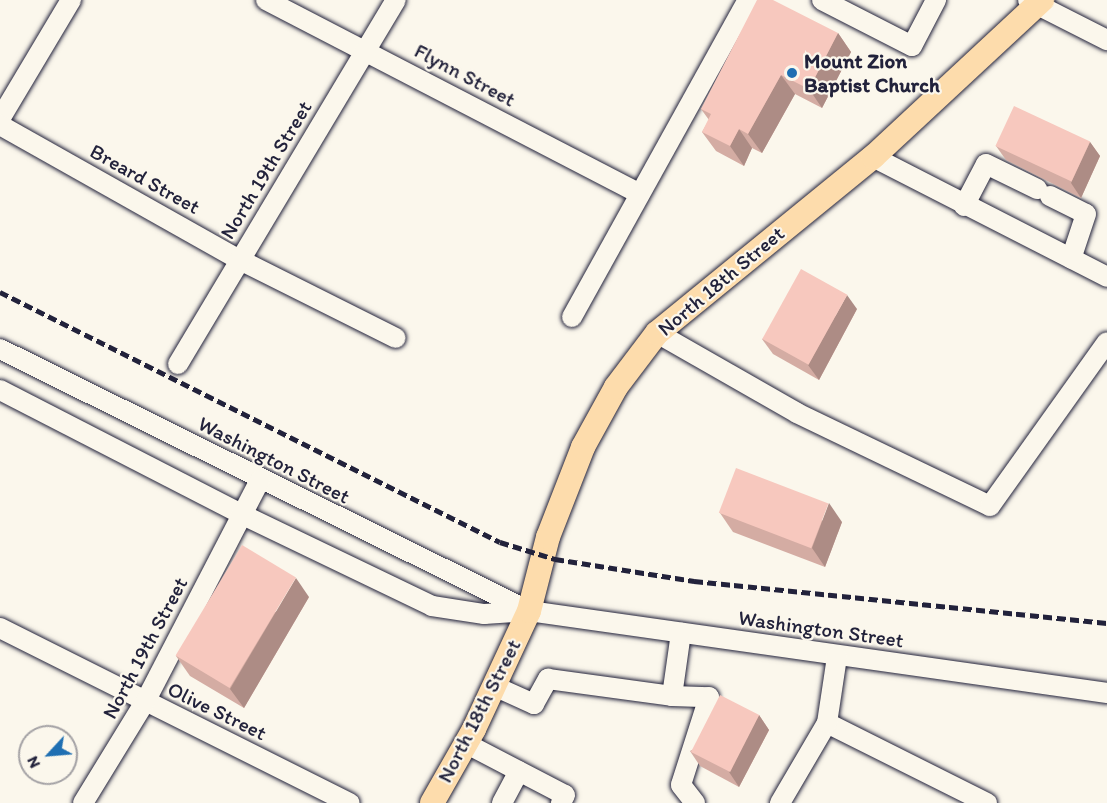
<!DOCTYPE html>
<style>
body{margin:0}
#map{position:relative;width:1107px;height:803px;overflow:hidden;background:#fbf7ec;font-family:Itim,sans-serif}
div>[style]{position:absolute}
.roads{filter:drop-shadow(0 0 2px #22223b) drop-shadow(0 0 2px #22223b)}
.minor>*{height:20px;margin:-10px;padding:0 10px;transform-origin:10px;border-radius:10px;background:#fbf7ec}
.major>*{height:24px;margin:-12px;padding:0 12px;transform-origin:12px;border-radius:12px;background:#fddcac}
.rail>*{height:4.5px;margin-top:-2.25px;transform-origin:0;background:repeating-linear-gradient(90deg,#22223b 0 9px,transparent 0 13.5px)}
.wall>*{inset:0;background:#d4aca3}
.shaded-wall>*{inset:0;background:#ad8c85}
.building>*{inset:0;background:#f7c8be;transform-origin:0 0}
.dots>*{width:16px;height:16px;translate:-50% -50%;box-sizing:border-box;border:3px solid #fbf7ec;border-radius:50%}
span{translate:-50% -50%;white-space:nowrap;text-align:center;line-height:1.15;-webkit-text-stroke:4.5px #fbf7ec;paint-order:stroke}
.poi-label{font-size:21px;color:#22223b;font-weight:700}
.left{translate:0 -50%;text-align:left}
.street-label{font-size:21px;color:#22223b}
.north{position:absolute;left:18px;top:725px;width:60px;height:60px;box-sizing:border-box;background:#fbf7ec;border:2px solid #a4a2a5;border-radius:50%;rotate:244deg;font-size:16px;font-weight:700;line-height:24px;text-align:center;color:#22223b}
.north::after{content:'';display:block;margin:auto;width:21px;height:27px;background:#1f6fb2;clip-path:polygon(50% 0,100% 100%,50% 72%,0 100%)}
</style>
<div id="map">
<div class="roads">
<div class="minor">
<div style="left:266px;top:0;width:421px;rotate:27.4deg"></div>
<div style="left:822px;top:0;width:101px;rotate:27.1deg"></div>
<div style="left:912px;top:46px;width:52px;rotate:-62.4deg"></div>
<div style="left:1028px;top:0;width:89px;rotate:26.9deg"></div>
<div style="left:0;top:119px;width:139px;rotate:-59.2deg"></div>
<div style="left:0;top:125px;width:275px;rotate:29.4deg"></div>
<div style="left:240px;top:260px;width:174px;rotate:26.6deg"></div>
<div style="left:873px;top:157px;width:263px;rotate:27.1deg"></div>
<div style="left:1050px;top:196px;width:40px;rotate:26.6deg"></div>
<div style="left:1086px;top:214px;width:47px;rotate:108.4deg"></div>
<div style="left:964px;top:206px;width:47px;rotate:-62.4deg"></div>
<div style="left:986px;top:164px;width:57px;rotate:26.1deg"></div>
<div style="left:572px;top:317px;width:363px;rotate:-61deg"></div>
<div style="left:657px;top:333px;width:161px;rotate:29.7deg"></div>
<div style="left:797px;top:413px;width:214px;rotate:25.7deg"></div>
<div style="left:990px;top:506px;width:201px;rotate:-54.5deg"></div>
<div style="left:0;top:349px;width:590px;rotate:26.35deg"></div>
<div style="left:178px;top:364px;width:424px;rotate:-59.1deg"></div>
<div style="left:0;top:390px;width:273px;rotate:27.2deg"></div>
<div style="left:243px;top:515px;width:210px;rotate:25.7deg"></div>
<div style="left:432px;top:606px;width:53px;rotate:8.7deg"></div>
<div style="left:484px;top:614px;width:45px;rotate:-3.8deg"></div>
<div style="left:529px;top:611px;width:584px;rotate:8.07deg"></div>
<div style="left:0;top:628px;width:391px;rotate:26.6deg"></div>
<div style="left:494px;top:686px;width:44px;rotate:24.2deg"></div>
<div style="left:534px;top:704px;width:29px;rotate:-61deg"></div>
<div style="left:548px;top:679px;width:125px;rotate:7.8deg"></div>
<div style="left:672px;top:696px;width:64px;rotate:-81.9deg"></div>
<div style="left:672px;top:696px;width:37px;rotate:2deg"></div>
<div style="left:709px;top:697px;width:92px;rotate:107.7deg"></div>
<div style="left:681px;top:785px;width:23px;rotate:52deg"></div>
<div style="left:827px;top:723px;width:179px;rotate:26.6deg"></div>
<div style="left:467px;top:744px;width:110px;rotate:27.5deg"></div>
<div style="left:565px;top:795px;width:9px;rotate:117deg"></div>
<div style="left:83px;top:803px;width:119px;rotate:-58.5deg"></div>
<div style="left:145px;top:702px;width:250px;rotate:-62.6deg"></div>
<div style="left:502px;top:803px;width:36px;rotate:-62deg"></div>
<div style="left:780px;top:803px;width:93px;rotate:-59.6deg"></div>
<div style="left:827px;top:723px;width:67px;rotate:-81.4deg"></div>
</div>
<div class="major">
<div style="left:432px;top:803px;width:85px;rotate:-60.4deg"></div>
<div style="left:474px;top:729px;width:130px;rotate:-65deg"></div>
<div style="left:529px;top:611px;width:76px;rotate:-75.6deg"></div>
<div style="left:548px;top:537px;width:97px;rotate:-68.7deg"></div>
<div style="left:583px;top:447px;width:68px;rotate:-61.2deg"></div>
<div style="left:616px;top:387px;width:68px;rotate:-52.8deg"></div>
<div style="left:657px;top:333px;width:279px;rotate:-39.2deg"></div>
<div style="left:873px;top:157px;width:231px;rotate:-42.9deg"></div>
</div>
</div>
<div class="rail">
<div style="left:0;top:292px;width:559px;rotate:26.57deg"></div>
<div style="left:500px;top:542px;width:58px;rotate:17.2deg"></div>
<div style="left:555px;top:559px;width:141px;rotate:9deg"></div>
<div style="left:694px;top:581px;width:415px;rotate:5.8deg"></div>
</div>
<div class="wall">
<div style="clip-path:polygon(838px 33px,851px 52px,822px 108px,795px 94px,762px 153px,752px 148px,744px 166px,716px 151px,702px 132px,709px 120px,701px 109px)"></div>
<div style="clip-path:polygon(1090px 142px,1100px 156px,1081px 198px,1006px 160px,996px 146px)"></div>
<div style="clip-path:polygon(857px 309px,819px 380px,773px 354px,762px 339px)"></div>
<div style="clip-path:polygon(720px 513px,842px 522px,825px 567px,733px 532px)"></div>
<div style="clip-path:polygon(309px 597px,244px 708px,190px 676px,176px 656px)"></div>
<div style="clip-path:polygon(759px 715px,769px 730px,739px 787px,700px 766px,690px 751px)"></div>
</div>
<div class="shaded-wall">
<div style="clip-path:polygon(838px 33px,851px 52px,822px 108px,809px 89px)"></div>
<div style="clip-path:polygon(781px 75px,795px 94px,762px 153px,748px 134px)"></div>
<div style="clip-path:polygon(739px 129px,752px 148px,744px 166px,730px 146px)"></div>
<div style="clip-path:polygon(1090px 142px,1100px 156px,1081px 198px,1071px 183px)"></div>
<div style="clip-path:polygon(847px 295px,857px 309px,819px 380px,808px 365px)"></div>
<div style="clip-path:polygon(829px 503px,842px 522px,825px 567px,812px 548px)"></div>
<div style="clip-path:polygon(296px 578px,309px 597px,244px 708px,230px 689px)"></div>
<div style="clip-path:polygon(759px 715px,769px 730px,739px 787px,729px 772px)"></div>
</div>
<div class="building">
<div style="clip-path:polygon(757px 0,773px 0,838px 33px,809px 89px,781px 75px,748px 134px,739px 129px,730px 146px,702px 132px,711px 114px,701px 109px)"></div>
<div style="left:1014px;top:106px;width:84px;height:44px;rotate:25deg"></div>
<div style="left:801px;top:269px;width:53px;height:80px;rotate:29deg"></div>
<div style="left:736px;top:468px;width:99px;height:48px;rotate:21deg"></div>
<div style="left:242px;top:545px;width:63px;height:129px;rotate:31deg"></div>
<div style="left:720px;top:695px;width:44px;height:64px;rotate:27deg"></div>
</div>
<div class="dots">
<div style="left:792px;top:73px;background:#1f6fb2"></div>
</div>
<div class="poi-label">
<span class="left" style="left:804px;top:73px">Mount Zion<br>Baptist Church</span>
</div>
<div class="street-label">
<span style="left:465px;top:75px;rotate:28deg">Flynn Street</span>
<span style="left:266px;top:170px;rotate:-59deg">North 19th Street</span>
<span style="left:145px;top:179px;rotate:29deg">Breard Street</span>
<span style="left:721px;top:281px;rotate:-40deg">North 18th Street</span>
<span style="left:274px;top:460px;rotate:27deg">Washington Street</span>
<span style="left:821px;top:629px;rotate:8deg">Washington Street</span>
<span style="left:145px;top:648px;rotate:-62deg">North 19th Street</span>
<span style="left:217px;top:711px;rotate:26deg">Olive Street</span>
<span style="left:479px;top:711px;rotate:-63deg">North 18th Street</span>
</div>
<div class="north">N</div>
</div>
